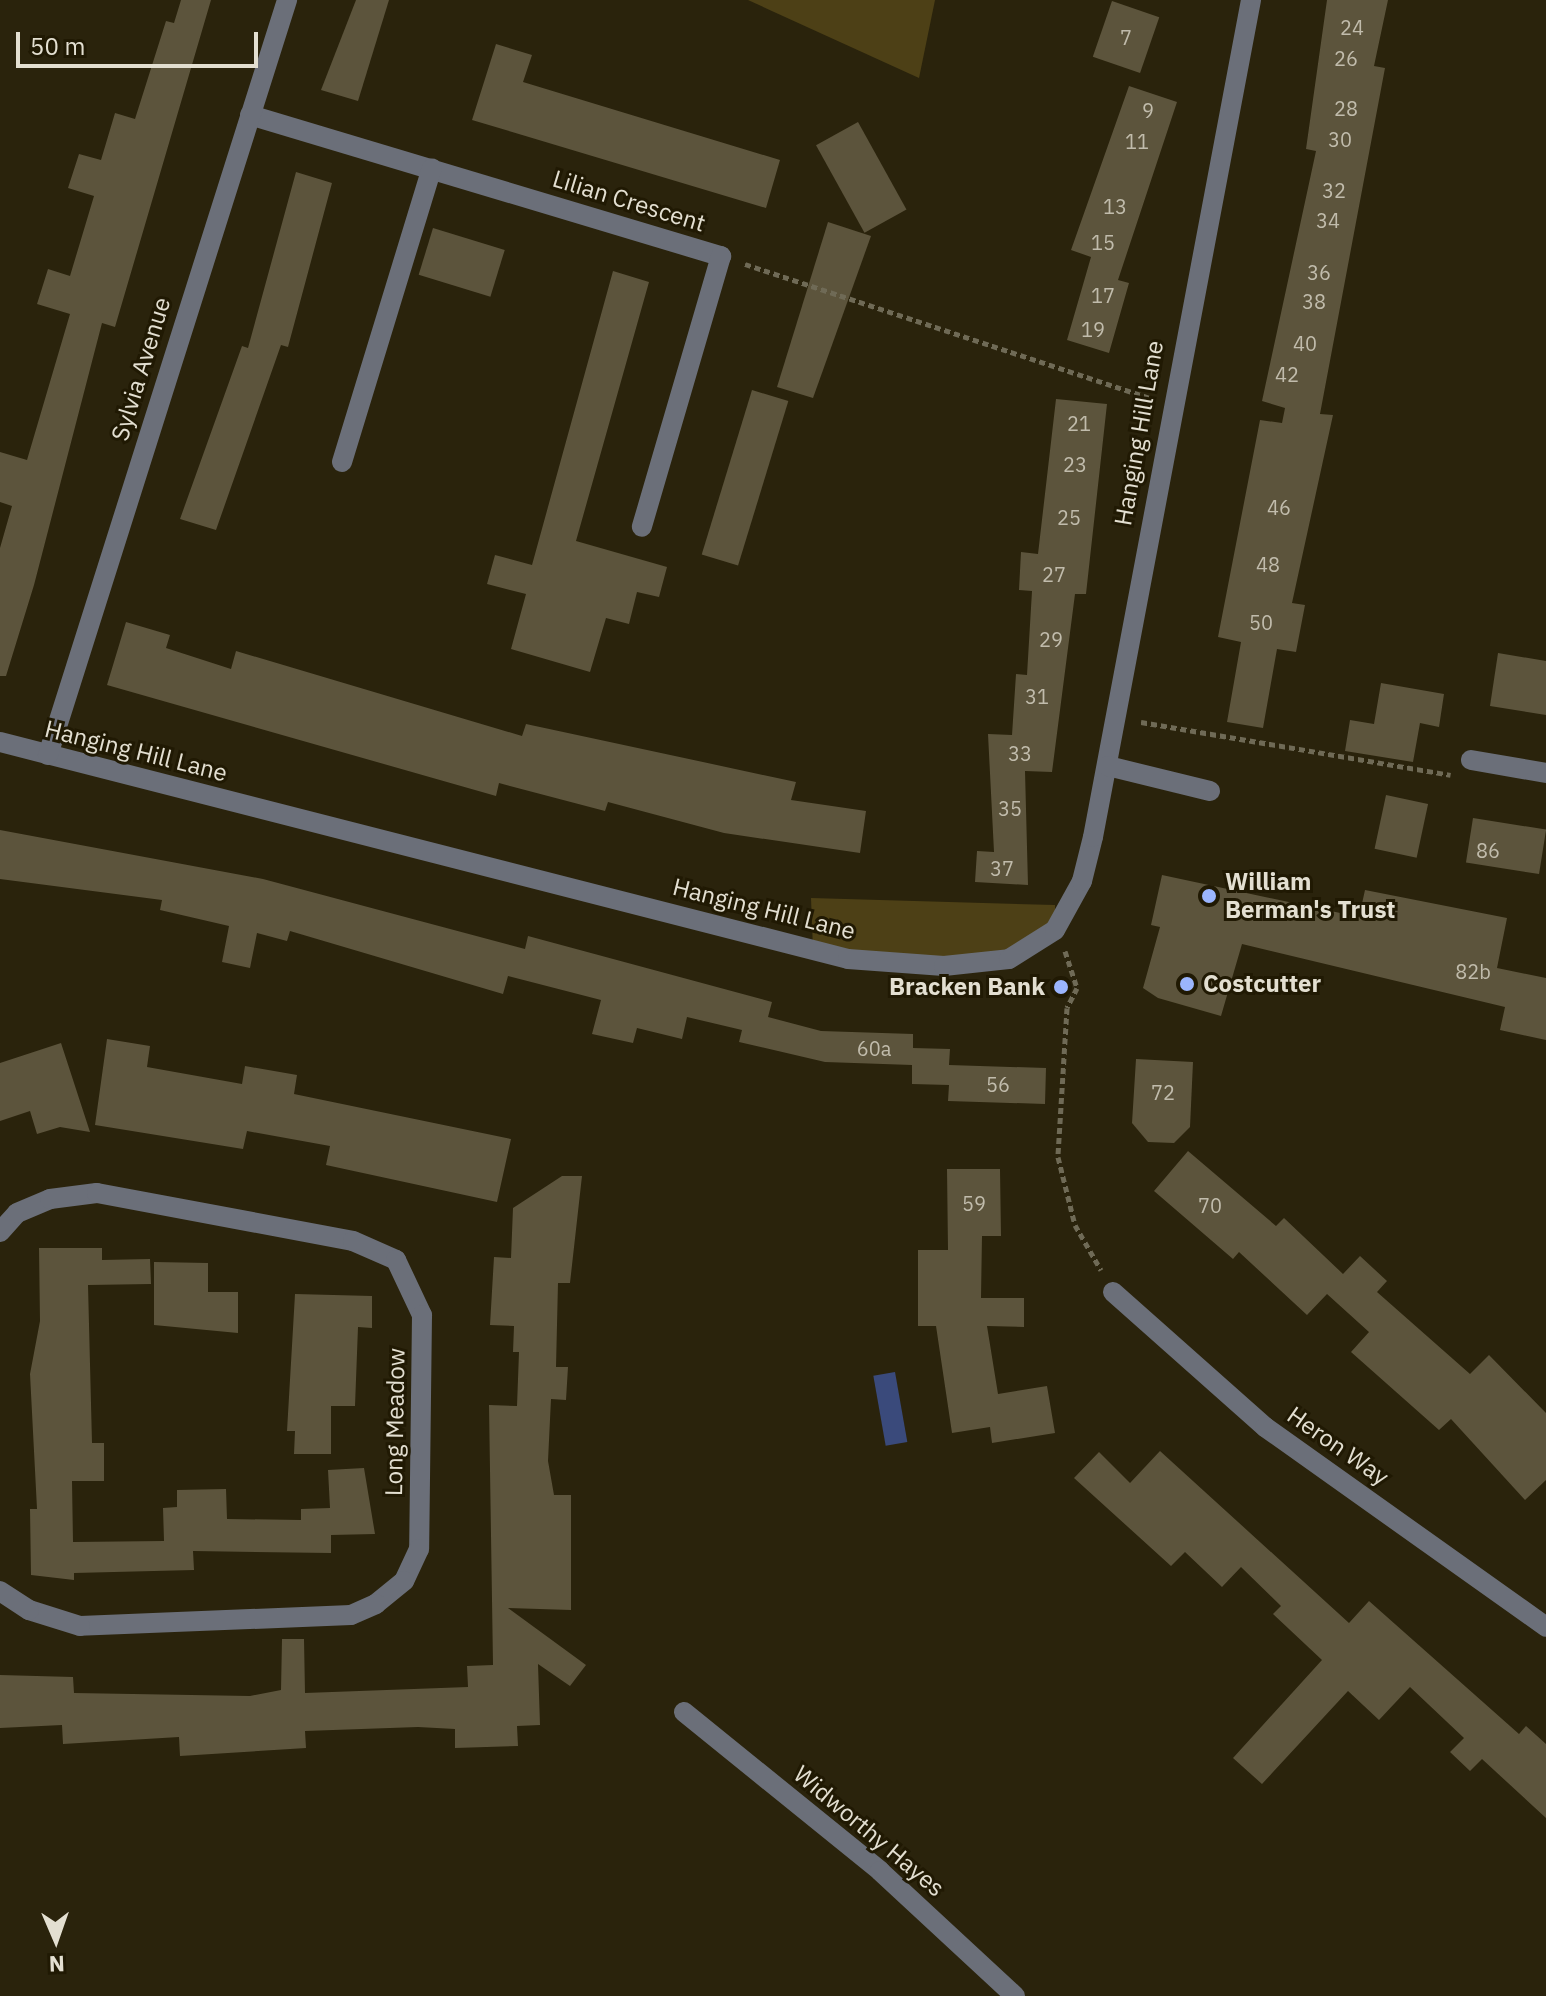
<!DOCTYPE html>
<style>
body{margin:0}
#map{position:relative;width:1546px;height:1996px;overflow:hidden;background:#2a230c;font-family:"IBM Plex Sans",sans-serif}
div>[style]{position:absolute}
.green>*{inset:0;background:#4d4016}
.water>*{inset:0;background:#3a4a7b;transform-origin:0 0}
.building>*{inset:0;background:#5c543c;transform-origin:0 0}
.path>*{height:5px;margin-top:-2.5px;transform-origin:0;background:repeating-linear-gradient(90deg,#6f6a56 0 6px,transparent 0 10px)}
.minor>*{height:20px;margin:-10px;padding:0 10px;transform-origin:10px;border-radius:10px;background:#6b6f79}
.dots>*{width:22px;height:22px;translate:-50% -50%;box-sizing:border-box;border:4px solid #201903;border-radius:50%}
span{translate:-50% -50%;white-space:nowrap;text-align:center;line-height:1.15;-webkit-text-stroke:6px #201903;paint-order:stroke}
.number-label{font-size:20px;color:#c1bcac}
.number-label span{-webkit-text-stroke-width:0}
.street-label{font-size:24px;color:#e3dfd1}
.poi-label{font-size:24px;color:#e3dfd1;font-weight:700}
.left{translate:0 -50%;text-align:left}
.right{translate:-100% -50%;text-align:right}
.north{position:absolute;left:16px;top:1900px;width:80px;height:80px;-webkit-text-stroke:6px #201903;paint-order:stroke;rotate:178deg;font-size:22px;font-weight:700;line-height:32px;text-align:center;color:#e3dfd1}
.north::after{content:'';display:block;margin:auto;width:28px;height:36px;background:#e3dfd1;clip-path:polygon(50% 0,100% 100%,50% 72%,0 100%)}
.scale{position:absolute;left:16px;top:32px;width:242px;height:36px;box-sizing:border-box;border:4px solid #e3dfd1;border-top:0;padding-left:10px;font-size:24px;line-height:28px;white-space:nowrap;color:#e3dfd1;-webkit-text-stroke:6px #201903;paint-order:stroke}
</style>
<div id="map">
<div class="green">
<div style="clip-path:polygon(748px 0,935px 0,919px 78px)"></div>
<div style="clip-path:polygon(811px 898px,1055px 905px,1055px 930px,1009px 959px,944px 966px,813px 949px)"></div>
</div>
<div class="water">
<div style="left:895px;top:1372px;width:71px;height:22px;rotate:80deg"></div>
</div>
<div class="building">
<div style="clip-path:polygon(181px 0,211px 0,115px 327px,102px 323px,34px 585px,6px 676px,0 676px,0 548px,12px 506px,0 502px,0 452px,27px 460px,70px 314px,37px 304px,48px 269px,70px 276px,94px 196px,68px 188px,79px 154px,101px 160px,115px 113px,135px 119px,166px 21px,174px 23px)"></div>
<div style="clip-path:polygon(356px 0,389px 0,358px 101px,321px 90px)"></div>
<div style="clip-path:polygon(1327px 0,1388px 0,1374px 66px,1385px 68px,1320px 414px,1333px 415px,1292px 603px,1305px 605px,1296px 652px,1277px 649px,1263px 728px,1227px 722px,1241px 642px,1218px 637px,1260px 420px,1282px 423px,1285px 408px,1262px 401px,1316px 151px,1306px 149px)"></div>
<div style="left:1112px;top:1px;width:50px;height:59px;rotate:19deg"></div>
<div style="clip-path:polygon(496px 44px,532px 55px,523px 82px,780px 160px,766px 208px,472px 120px)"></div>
<div style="clip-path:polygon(1129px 86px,1177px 102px,1118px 280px,1129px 283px,1109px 353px,1067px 340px,1091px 257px,1071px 250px)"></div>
<div style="left:858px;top:122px;width:100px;height:48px;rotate:61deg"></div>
<div style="clip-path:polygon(296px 172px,332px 183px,288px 347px,281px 345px,216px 530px,180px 519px,242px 346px,248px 348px)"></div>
<div style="clip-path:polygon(828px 222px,871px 236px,813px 398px,777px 387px)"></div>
<div style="left:433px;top:228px;width:75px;height:49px;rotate:17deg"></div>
<div style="clip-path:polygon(613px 271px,649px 282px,576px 541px,667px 567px,659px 597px,637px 592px,629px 624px,606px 618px,590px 672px,511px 649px,526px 594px,487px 584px,495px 555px,532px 565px)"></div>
<div style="left:752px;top:390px;width:38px;height:172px;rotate:17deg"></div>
<div style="clip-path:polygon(1056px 399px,1107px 404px,1086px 594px,1075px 594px,1052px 772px,1025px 771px,1028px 885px,975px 882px,977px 851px,994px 852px,988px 734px,1012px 735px,1016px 674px,1027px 675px,1032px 591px,1019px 590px,1021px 552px,1038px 554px)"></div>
<div style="clip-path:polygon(126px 622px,170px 635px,166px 648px,231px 669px,236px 651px,522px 736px,526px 724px,796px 782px,791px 800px,866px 811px,860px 853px,724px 833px,608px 802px,605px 811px,499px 783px,496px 796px,107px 685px)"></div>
<div style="clip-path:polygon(1498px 653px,1546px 661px,1546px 715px,1490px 706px)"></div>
<div style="clip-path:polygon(1381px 683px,1444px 694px,1439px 727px,1420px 723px,1413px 762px,1345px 751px,1350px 720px,1374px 724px)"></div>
<div style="left:1386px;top:795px;width:43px;height:55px;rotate:12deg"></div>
<div style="left:1473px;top:818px;width:74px;height:45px;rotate:9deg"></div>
<div style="clip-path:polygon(0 830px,263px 879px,525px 949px,528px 936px,772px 1002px,768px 1017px,821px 1031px,913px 1034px,913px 1048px,950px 1049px,949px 1065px,1046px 1068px,1045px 1104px,948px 1101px,949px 1085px,912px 1084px,912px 1065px,825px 1062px,739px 1042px,742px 1030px,687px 1017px,682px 1039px,637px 1028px,633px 1043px,592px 1034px,601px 1000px,508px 976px,503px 994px,290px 931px,287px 941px,257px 933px,250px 968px,222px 962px,229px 926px,160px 910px,162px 900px,0 879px)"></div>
<div style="clip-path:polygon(1162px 875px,1359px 917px,1365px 890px,1507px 918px,1497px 968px,1546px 978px,1546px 1040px,1500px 1030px,1505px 1007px,1242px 944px,1221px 1016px,1158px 998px,1143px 988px,1160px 927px,1151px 925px)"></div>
<div style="clip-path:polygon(107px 1039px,150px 1046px,147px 1067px,242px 1084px,245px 1066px,297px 1075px,294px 1094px,511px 1139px,497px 1202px,326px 1165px,330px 1146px,247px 1131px,243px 1149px,95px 1125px)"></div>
<div style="clip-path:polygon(61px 1043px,90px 1132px,60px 1127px,37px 1134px,30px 1111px,0 1121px,0 1063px)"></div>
<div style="clip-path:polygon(1136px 1059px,1193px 1062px,1190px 1127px,1174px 1143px,1148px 1142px,1132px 1123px)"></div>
<div style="clip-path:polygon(1188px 1151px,1276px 1226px,1284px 1218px,1343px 1274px,1360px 1256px,1387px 1281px,1377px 1292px,1470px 1374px,1489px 1355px,1546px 1413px,1546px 1480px,1525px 1500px,1451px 1419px,1439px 1430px,1351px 1352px,1369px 1332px,1327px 1294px,1307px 1315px,1239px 1252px,1233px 1259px,1154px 1191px)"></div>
<div style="clip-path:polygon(947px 1169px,1000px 1169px,1001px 1236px,982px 1236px,981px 1298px,1024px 1298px,1024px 1327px,987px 1326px,998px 1394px,1047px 1386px,1055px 1433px,992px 1443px,990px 1427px,952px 1433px,936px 1326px,918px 1326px,918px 1250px,948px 1250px)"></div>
<div style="clip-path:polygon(562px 1176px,582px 1176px,570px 1283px,558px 1283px,556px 1367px,568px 1367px,566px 1400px,551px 1399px,548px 1461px,554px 1495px,571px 1495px,571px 1610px,508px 1608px,586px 1665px,570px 1686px,538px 1664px,540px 1725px,517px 1726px,518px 1746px,455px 1748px,455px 1729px,418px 1727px,305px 1731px,306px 1748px,180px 1756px,179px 1737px,63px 1744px,62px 1725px,0 1728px,0 1675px,73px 1677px,74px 1693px,250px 1696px,281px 1690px,282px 1639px,304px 1639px,305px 1693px,468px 1687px,467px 1666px,493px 1665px,489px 1405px,517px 1406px,519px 1352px,513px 1352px,514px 1326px,490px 1325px,494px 1257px,511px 1258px,513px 1208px)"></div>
<div style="clip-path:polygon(39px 1248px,102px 1248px,102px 1260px,150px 1259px,151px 1284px,88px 1285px,92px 1443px,104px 1443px,104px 1481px,72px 1481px,73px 1542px,164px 1541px,163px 1508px,177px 1507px,177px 1490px,226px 1489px,227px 1519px,301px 1520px,301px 1509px,330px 1508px,328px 1470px,364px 1468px,375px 1534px,331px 1535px,331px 1553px,193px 1551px,194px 1570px,74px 1573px,74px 1580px,31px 1575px,30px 1509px,37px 1509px,30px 1374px,40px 1321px)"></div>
<div style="clip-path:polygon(154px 1262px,208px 1263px,208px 1292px,238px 1292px,238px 1333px,154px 1325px)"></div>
<div style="clip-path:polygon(295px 1294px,372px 1296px,372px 1328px,358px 1327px,355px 1406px,331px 1406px,331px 1454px,294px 1454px,295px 1431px,287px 1431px)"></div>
<div style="clip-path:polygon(1160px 1451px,1349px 1623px,1369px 1601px,1519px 1734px,1526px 1726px,1546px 1744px,1546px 1818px,1482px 1759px,1470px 1771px,1450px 1752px,1464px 1738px,1410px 1687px,1379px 1720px,1348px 1691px,1262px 1784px,1233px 1758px,1322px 1660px,1273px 1614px,1281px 1606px,1241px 1567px,1222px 1587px,1185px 1552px,1171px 1566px,1074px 1478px,1099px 1452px,1130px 1483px)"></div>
</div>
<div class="path">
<div style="left:745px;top:264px;width:426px;rotate:18.3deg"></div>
<div style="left:1141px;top:722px;width:314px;rotate:9.7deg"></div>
<div style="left:1065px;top:951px;width:39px;rotate:72deg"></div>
<div style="left:1077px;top:988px;width:22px;rotate:117deg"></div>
<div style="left:1067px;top:1008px;width:149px;rotate:93.5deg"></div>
<div style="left:1058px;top:1157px;width:70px;rotate:76deg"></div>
<div style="left:1075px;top:1225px;width:52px;rotate:60deg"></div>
</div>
<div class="minor">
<div style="left:250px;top:115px;width:492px;rotate:16.7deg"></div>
<div style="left:721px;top:256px;width:282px;rotate:106.3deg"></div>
<div style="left:342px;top:462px;width:307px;rotate:-73deg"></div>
<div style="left:0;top:742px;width:875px;rotate:14.35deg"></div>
<div style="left:848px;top:959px;width:96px;rotate:4.2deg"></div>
<div style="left:944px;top:966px;width:65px;rotate:-6.1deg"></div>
<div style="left:1009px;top:959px;width:54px;rotate:-32.2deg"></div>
<div style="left:1055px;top:930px;width:56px;rotate:-61.1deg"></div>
<div style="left:1082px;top:881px;width:45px;rotate:-76deg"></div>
<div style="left:1093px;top:837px;width:852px;rotate:-79.31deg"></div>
<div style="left:48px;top:755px;width:792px;rotate:-72.43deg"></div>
<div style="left:1471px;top:760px;width:76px;rotate:9.8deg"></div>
<div style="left:1108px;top:766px;width:105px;rotate:13.8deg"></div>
<div style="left:0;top:1232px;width:25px;rotate:-48deg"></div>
<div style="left:17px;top:1213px;width:36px;rotate:-23deg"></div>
<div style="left:50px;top:1199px;width:47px;rotate:-7.3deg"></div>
<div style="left:97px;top:1193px;width:260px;rotate:10.6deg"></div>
<div style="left:353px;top:1241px;width:47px;rotate:23.8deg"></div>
<div style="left:396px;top:1260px;width:61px;rotate:64.7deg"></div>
<div style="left:422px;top:1315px;width:234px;rotate:90.7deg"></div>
<div style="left:419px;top:1549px;width:35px;rotate:115deg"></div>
<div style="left:404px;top:1581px;width:36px;rotate:141deg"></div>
<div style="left:376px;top:1604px;width:27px;rotate:156deg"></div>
<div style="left:351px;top:1615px;width:271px;rotate:177.7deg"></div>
<div style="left:80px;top:1626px;width:53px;rotate:-162.6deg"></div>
<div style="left:29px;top:1610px;width:35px;rotate:-147deg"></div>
<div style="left:1113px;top:1292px;width:203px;rotate:41.6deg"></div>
<div style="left:1265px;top:1427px;width:345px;rotate:35.4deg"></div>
<div style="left:684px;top:1712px;width:252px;rotate:39deg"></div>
<div style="left:880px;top:1871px;width:184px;rotate:42.8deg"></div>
</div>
<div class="dots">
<div style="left:1209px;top:896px;background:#9bb5fd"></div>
<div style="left:1187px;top:984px;background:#9bb5fd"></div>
<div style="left:1061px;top:987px;background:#9bb5fd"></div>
</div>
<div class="number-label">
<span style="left:1352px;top:27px">24</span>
<span style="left:1126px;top:37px">7</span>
<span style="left:1346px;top:58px">26</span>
<span style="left:1346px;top:108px">28</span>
<span style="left:1148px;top:110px">9</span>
<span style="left:1340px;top:139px">30</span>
<span style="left:1137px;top:141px">11</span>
<span style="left:1334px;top:190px">32</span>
<span style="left:1115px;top:206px">13</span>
<span style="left:1328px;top:220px">34</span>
<span style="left:1103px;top:242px">15</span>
<span style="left:1319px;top:272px">36</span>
<span style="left:1103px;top:295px">17</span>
<span style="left:1314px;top:301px">38</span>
<span style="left:1093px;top:329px">19</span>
<span style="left:1305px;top:343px">40</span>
<span style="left:1287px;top:374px">42</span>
<span style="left:1079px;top:423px">21</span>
<span style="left:1075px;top:464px">23</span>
<span style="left:1279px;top:507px">46</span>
<span style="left:1069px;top:517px">25</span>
<span style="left:1268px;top:564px">48</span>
<span style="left:1054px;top:574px">27</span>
<span style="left:1261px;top:622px">50</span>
<span style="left:1051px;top:639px">29</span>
<span style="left:1037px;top:696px">31</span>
<span style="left:1020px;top:753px">33</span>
<span style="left:1010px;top:808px">35</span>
<span style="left:1488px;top:850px">86</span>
<span style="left:1002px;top:868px">37</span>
<span style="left:1473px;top:971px">82b</span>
<span style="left:874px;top:1048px">60a</span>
<span style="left:998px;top:1084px">56</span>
<span style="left:1163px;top:1092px">72</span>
<span style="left:974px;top:1203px">59</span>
<span style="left:1210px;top:1205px">70</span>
</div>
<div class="street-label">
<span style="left:629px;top:201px;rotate:17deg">Lilian Crescent</span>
<span style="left:141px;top:369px;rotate:-73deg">Sylvia Avenue</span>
<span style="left:1139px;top:433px;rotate:-80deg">Hanging Hill Lane</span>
<span style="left:136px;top:751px;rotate:14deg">Hanging Hill Lane</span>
<span style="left:764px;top:909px;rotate:14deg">Hanging Hill Lane</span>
<span style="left:395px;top:1422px;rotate:-89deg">Long Meadow</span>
<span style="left:1338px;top:1446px;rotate:35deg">Heron Way</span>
<span style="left:869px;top:1831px;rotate:40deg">Widworthy Hayes</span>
</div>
<div class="poi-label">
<span class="left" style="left:1225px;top:896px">William<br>Berman's Trust</span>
<span class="left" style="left:1203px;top:984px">Costcutter</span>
<span class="right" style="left:1045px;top:987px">Bracken Bank</span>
</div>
<div class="north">N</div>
<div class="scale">50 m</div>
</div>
